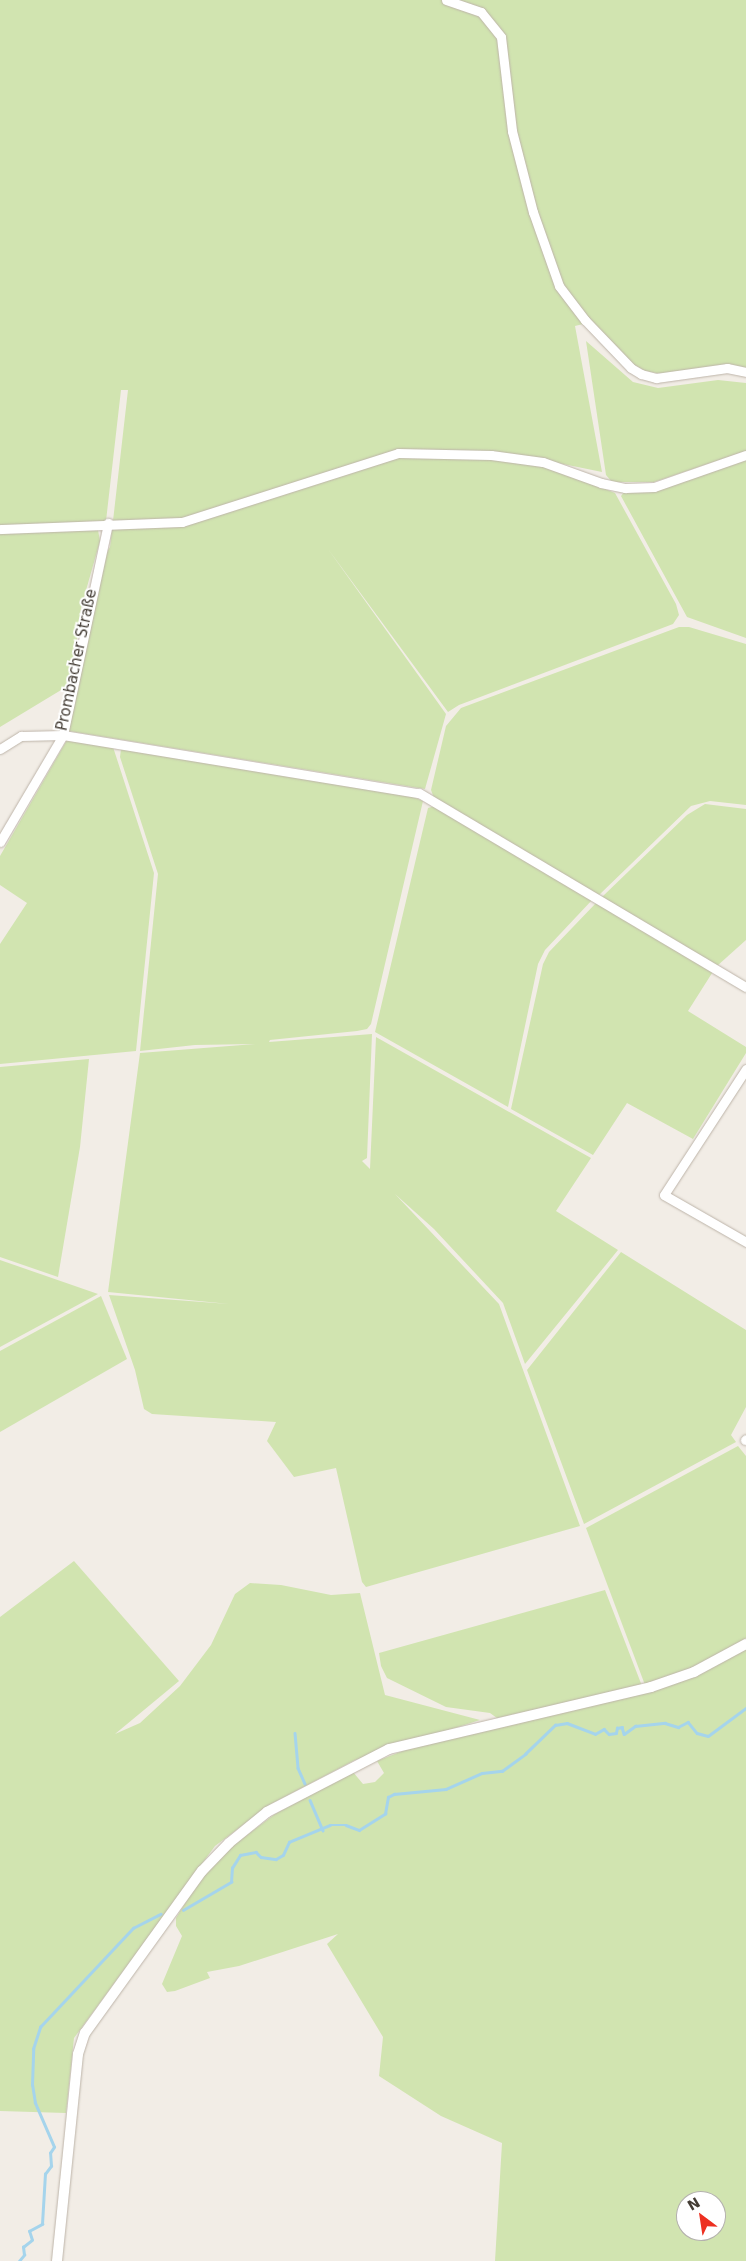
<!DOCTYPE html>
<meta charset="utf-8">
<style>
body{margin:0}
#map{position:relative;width:746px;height:2261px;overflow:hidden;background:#f2ede6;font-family:"DejaVu Sans",sans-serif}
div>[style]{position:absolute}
.green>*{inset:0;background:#d1e4b0}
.stream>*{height:2.5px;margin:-1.25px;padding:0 1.25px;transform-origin:1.25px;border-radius:1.25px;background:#a5d4ec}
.roads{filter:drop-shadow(0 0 1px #bdb4a9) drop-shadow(0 0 1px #bdb4a9)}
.minor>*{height:9px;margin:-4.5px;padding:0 4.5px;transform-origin:4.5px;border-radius:4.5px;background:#fff}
.tertiary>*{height:10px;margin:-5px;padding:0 5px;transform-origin:5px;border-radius:5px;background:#fff}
span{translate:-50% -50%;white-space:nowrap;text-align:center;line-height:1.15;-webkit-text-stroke:4px #fff;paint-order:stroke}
.street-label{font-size:15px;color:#443d35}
.north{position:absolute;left:676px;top:2191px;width:50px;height:50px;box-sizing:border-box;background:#fff;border:1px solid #b4b1ae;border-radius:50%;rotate:329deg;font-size:14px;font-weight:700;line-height:20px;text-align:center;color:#443d35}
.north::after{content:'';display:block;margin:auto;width:18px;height:22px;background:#ed3021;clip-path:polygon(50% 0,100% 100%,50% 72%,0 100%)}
</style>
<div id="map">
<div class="green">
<div style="clip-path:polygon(0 0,746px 0,746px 368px,662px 374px,645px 371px,632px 364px,591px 322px,575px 326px,602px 472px,524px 456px,615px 493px,676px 604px,679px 615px,673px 624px,459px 705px,448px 712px,328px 549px,446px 714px,425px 789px,69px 731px,104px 557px,110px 547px,128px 390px,121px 390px,106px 521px,0 526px)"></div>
<div style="clip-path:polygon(586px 341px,633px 382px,658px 388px,718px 380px,746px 383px,746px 451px,654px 482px,612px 482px,606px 475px)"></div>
<div style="clip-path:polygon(746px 458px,746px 638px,687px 617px,621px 496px,625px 491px,664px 488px)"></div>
<div style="clip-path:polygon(91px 528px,98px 530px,100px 541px,81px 608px,71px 684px,0 727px,0 532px)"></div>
<div style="clip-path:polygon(679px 627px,689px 627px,746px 644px,746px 805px,710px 801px,691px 806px,599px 895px,434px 798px,431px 790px,446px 726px,461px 708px)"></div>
<div style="clip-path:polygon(67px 740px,113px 747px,154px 873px,136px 1051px,0 1064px,0 944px,27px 903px,0 885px,0 856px)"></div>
<div style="clip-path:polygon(121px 749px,395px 790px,423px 801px,371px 1024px,367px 1029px,357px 1031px,270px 1040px,269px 1042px,372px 1034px,367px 1158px,362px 1161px,370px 1169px,376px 1037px,591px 1158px,556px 1211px,618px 1250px,525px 1364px,503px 1303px,434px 1229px,395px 1194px,499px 1304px,580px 1526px,366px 1587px,362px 1582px,336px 1468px,294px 1477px,267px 1441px,276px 1422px,152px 1414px,144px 1409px,135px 1370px,109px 1295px,229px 1304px,108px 1292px,140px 1053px,255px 1044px,195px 1045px,140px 1051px,158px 874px,120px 757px)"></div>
<div style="clip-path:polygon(705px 804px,746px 809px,746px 940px,717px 966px,602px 897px,687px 815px)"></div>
<div style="clip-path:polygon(435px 806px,593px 899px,545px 950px,538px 964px,508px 1107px,375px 1032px,428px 808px)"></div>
<div style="clip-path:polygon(596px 903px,601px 904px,714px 970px,688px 1011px,746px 1047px,746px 1053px,693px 1139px,627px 1103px,593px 1155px,511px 1109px,543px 964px,549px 952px)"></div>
<div style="clip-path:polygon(89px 1059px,80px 1147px,58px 1277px,0 1257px,0 1067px)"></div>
<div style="clip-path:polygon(621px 1252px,746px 1330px,746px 1407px,731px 1435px,736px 1442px,584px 1524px,527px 1370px)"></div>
<div style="clip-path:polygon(0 1260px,98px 1294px,0 1347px)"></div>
<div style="clip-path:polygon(101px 1296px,127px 1359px,0 1432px,0 1351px)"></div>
<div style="clip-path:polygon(738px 1446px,746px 1456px,746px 1639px,689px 1670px,645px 1685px,586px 1528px)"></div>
<div style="clip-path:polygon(74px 1561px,179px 1681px,115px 1734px,140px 1723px,180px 1686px,211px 1645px,235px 1594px,250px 1583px,281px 1585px,331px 1595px,360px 1593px,385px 1695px,480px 1720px,355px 1760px,271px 1804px,215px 1846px,74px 2038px,66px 2113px,0 2111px,0 1617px)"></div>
<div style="clip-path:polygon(605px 1590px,642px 1686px,497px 1718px,490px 1713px,446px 1707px,387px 1678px,381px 1666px,379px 1653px)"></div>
<div style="clip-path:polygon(evenodd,746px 1648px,746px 2261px,495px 2261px,502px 2143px,441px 2116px,379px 2076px,383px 2037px,327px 1944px,338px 1934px,239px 1966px,207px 1972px,210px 1978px,175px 1991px,167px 1992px,162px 1984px,182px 1936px,176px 1926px,176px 1918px,197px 1884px,223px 1853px,275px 1814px,353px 1772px,363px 1784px,375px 1782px,384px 1773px,377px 1761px,405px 1750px,700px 1674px,746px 1648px,686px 2201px,716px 2201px,716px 2231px,686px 2231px,686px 2201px)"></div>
</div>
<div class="stream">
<div style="left:295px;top:1733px;width:35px;rotate:85deg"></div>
<div style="left:298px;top:1768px;width:17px;rotate:66deg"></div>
<div style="left:310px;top:1800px;width:33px;rotate:67deg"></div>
<div style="left:183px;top:1910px;width:56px;rotate:-30.3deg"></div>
<div style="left:231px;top:1882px;width:14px;rotate:-86deg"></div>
<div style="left:232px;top:1868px;width:15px;rotate:-58deg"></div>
<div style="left:240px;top:1855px;width:16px;rotate:-11deg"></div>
<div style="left:256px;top:1852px;width:7px;rotate:45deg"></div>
<div style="left:261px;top:1857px;width:15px;rotate:8deg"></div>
<div style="left:276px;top:1859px;width:8px;rotate:-30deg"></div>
<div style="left:283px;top:1855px;width:14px;rotate:-65deg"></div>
<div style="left:289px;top:1842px;width:44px;rotate:-22.5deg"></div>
<div style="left:330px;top:1825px;width:16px"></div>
<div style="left:346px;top:1825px;width:14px;rotate:21deg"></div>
<div style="left:359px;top:1830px;width:31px;rotate:-32deg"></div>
<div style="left:385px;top:1814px;width:17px;rotate:-80deg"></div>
<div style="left:388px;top:1797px;width:7px;rotate:-27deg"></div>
<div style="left:394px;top:1794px;width:52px;rotate:-5.5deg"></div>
<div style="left:446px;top:1789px;width:39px;rotate:-24deg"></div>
<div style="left:482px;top:1773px;width:20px;rotate:-6deg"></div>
<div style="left:502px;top:1771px;width:29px;rotate:-36deg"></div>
<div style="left:525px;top:1754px;width:42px;rotate:-44deg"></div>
<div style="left:555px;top:1725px;width:12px;rotate:-9deg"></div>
<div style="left:567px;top:1723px;width:30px;rotate:21deg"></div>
<div style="left:595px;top:1734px;width:10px;rotate:-29deg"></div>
<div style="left:604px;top:1729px;width:7px;rotate:45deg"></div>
<div style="left:609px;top:1734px;width:7px;rotate:-8deg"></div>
<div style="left:616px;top:1733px;width:5px;rotate:-79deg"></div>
<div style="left:617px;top:1728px;width:5px;rotate:-11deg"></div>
<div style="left:622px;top:1727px;width:7px;rotate:74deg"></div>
<div style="left:624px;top:1734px;width:14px;rotate:-36deg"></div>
<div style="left:635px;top:1726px;width:30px;rotate:-6deg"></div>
<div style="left:665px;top:1723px;width:14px;rotate:17deg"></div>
<div style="left:678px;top:1727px;width:11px;rotate:-27deg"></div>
<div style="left:688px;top:1722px;width:14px;rotate:51deg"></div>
<div style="left:697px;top:1733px;width:11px;rotate:15deg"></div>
<div style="left:708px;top:1736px;width:47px;rotate:-36.4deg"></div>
<div style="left:19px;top:2261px;width:8px;rotate:-50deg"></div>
<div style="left:24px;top:2255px;width:8px;rotate:-97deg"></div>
<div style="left:23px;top:2247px;width:11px;rotate:-38deg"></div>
<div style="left:32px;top:2240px;width:9px;rotate:-108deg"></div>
<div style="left:29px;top:2231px;width:15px;rotate:-28deg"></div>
<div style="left:42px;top:2224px;width:50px;rotate:-86.6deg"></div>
<div style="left:45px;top:2174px;width:10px;rotate:-53deg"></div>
<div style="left:51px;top:2166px;width:13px;rotate:-94deg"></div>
<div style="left:50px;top:2153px;width:7px;rotate:-56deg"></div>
<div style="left:54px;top:2147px;width:48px;rotate:-113.4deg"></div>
<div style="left:35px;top:2103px;width:18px;rotate:-99deg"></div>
<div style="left:32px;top:2085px;width:36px;rotate:-88deg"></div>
<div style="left:33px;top:2049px;width:23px;rotate:-72deg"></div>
<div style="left:40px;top:2027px;width:136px;rotate:-46.8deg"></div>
<div style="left:133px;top:1928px;width:31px;rotate:-27deg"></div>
</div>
<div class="roads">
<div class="minor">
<div style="left:446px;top:0;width:37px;rotate:19deg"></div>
<div style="left:481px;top:12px;width:32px;rotate:51deg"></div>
<div style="left:501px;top:37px;width:95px;rotate:83.3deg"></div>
<div style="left:512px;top:131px;width:84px;rotate:75.5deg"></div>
<div style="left:533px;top:212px;width:78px;rotate:70.6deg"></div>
<div style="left:559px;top:286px;width:43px;rotate:52.6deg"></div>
<div style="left:585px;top:320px;width:66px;rotate:46.2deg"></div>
<div style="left:631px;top:368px;width:12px;rotate:31deg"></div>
<div style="left:641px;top:374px;width:16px;rotate:15deg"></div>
<div style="left:656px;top:378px;width:72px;rotate:-8deg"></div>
<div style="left:727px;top:368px;width:19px;rotate:12deg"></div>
<div style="left:0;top:529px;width:182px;rotate:-2.2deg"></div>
<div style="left:182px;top:522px;width:227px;rotate:-17.7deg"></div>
<div style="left:398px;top:453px;width:93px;rotate:1.2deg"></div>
<div style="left:491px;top:455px;width:52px;rotate:7.7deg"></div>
<div style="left:543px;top:462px;width:62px;rotate:19.9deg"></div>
<div style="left:601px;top:483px;width:25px;rotate:12deg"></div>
<div style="left:625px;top:488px;width:29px;rotate:-2deg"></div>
<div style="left:654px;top:487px;width:97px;rotate:-19.2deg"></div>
<div style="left:0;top:749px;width:25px;rotate:-32deg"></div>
<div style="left:21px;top:736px;width:42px;rotate:-1.4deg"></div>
<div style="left:63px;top:735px;width:361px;rotate:9.3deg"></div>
<div style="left:419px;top:793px;width:380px;rotate:30.7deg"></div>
<div style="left:0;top:842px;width:124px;rotate:-59.5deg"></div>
<div style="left:63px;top:735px;width:217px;rotate:-78deg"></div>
<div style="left:746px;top:1069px;width:150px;rotate:123.1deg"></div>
<div style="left:664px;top:1195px;width:95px;rotate:29.8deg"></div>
<div style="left:745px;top:1440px;width:1px;rotate:-45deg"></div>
</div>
<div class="tertiary">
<div style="left:57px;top:2261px;width:208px;rotate:-84.2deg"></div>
<div style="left:78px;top:2054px;width:22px;rotate:-72deg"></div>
<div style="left:85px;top:2033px;width:200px;rotate:-54.2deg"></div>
<div style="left:202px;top:1871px;width:39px;rotate:-46deg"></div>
<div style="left:229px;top:1843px;width:49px;rotate:-39.2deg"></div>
<div style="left:267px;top:1812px;width:137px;rotate:-27.3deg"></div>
<div style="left:389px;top:1749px;width:269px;rotate:-13.3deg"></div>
<div style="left:651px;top:1687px;width:46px;rotate:-19.2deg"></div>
<div style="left:694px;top:1672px;width:59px;rotate:-28.3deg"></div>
</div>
</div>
<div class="street-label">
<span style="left:77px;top:660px;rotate:-78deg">Prombacher Straße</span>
</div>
<div class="north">N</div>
</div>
